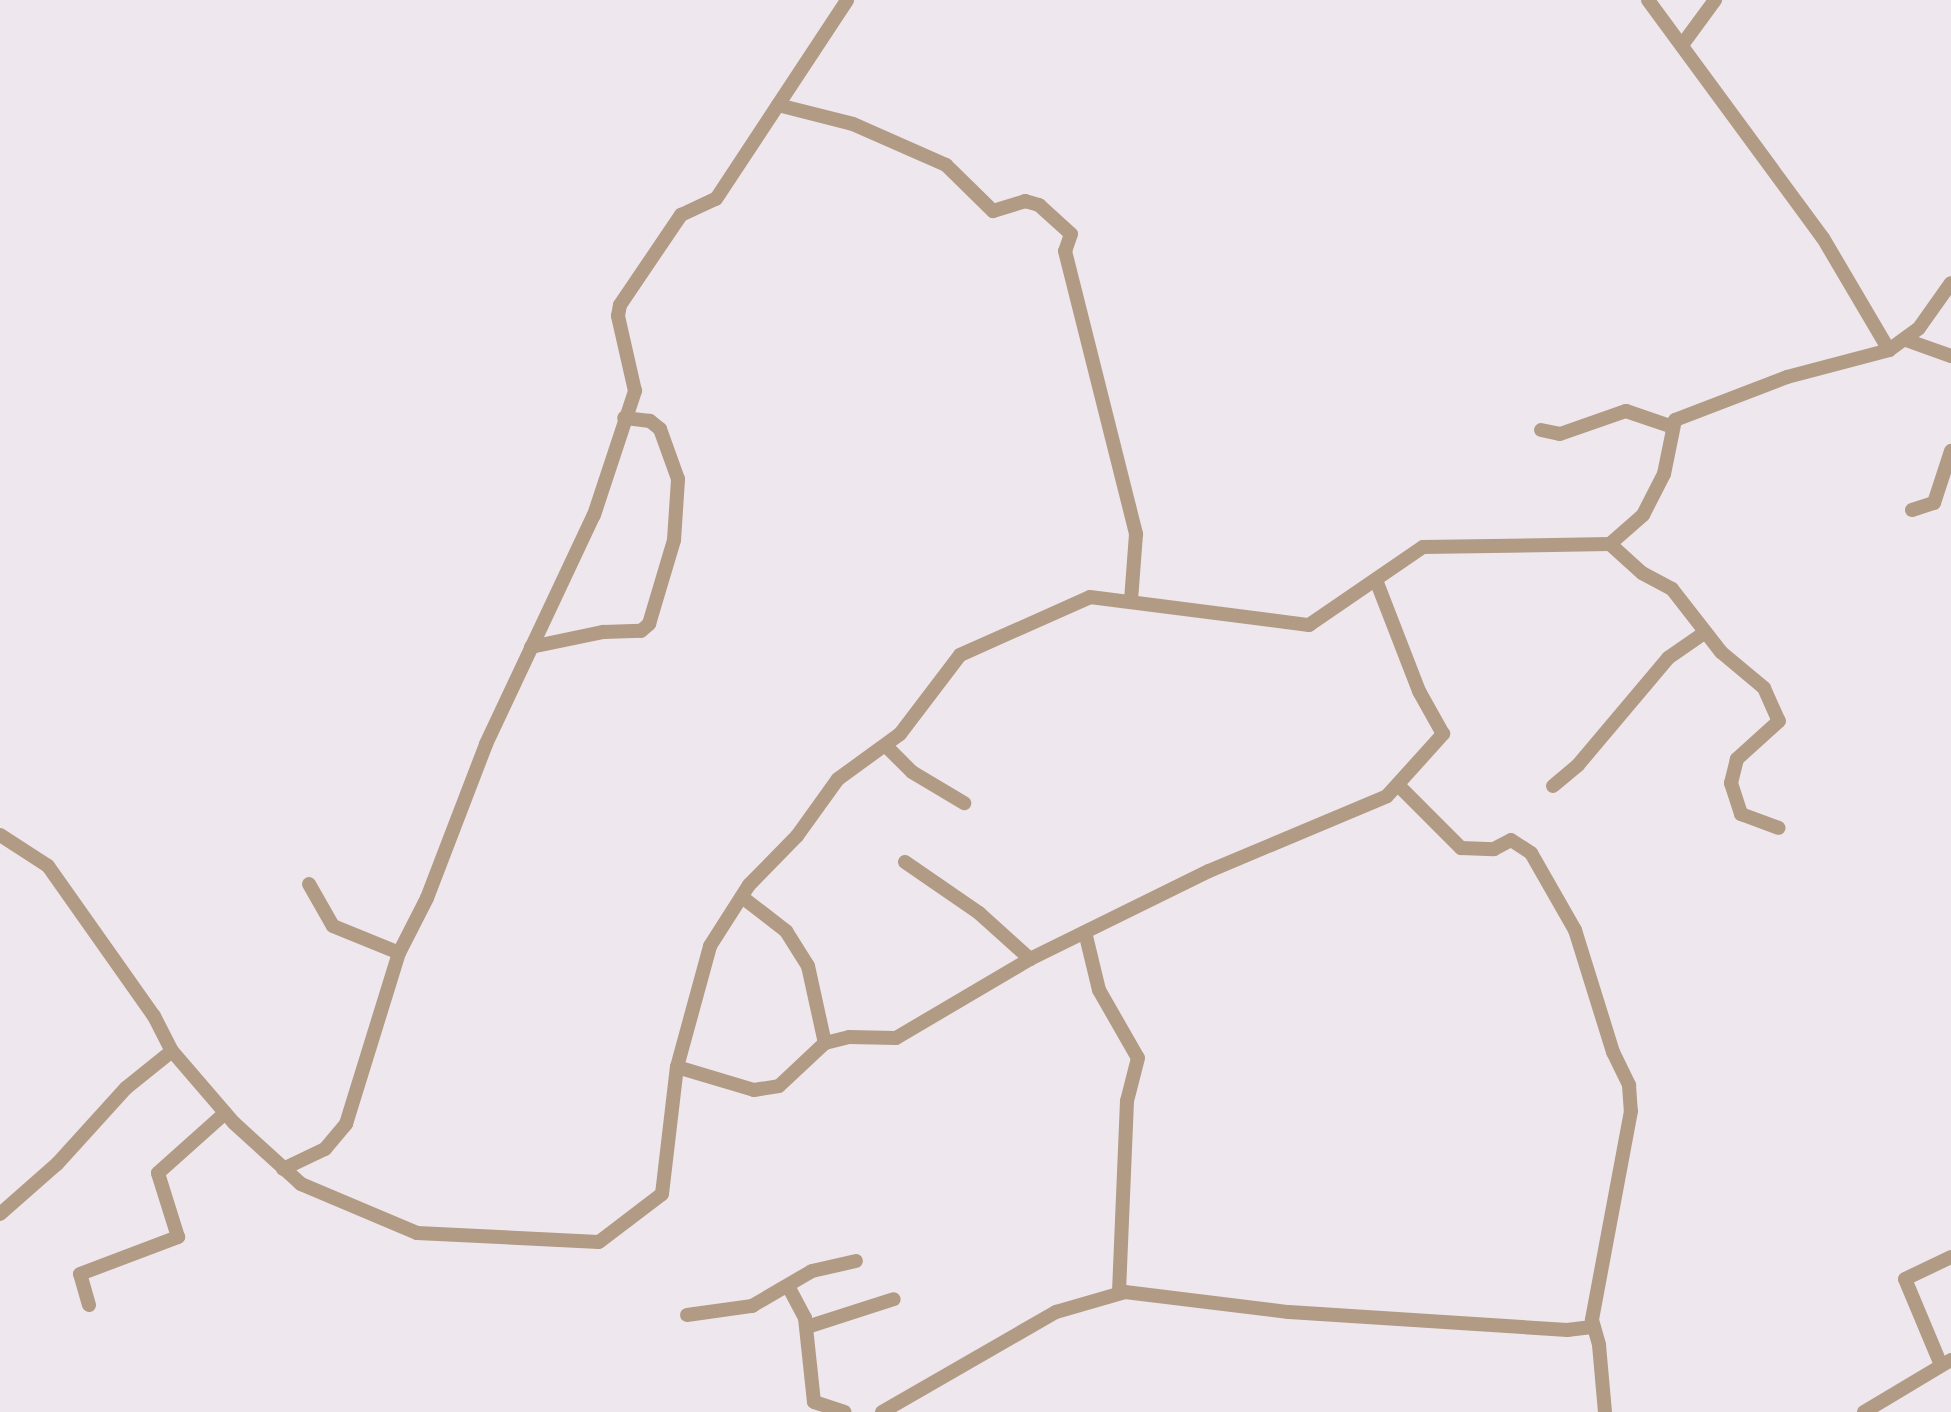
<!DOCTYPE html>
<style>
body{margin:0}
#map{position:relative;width:1951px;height:1412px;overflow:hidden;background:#efe7ee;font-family:"Varela Round",sans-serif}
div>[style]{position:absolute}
.minor>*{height:14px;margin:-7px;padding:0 7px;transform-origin:7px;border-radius:7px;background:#b29b84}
span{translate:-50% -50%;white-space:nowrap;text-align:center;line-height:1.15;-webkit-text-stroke:6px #efe7ee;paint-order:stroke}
</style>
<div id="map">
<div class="minor">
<div style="left:1648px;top:0;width:295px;rotate:53.7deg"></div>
<div style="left:1823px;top:238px;width:130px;rotate:59.5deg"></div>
<div style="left:1682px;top:45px;width:56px;rotate:-53.7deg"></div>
<div style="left:778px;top:105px;width:77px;rotate:14.2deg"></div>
<div style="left:853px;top:124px;width:102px;rotate:23.8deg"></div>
<div style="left:946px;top:165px;width:66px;rotate:44.4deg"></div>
<div style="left:993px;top:211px;width:34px;rotate:-17deg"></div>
<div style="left:1025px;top:201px;width:15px;rotate:16deg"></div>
<div style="left:1039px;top:205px;width:43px;rotate:42.2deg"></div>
<div style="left:1071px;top:234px;width:18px;rotate:109deg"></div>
<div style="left:1065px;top:251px;width:292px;rotate:75.9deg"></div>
<div style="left:1136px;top:534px;width:66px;rotate:94.3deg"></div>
<div style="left:1906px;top:340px;width:48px;rotate:19.6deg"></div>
<div style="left:1541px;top:430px;width:19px;rotate:12deg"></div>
<div style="left:1560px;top:434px;width:70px;rotate:-19.2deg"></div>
<div style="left:1626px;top:411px;width:46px;rotate:18.8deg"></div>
<div style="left:1912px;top:510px;width:23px;rotate:-18deg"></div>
<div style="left:1934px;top:503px;width:55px;rotate:-71.9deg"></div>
<div style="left:1610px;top:544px;width:43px;rotate:42.2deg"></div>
<div style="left:1642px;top:573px;width:34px;rotate:28deg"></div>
<div style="left:1672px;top:589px;width:80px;rotate:52.1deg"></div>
<div style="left:1721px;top:652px;width:56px;rotate:39.9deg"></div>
<div style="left:1764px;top:688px;width:36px;rotate:66deg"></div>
<div style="left:1779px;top:721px;width:57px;rotate:137.9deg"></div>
<div style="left:1737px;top:759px;width:25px;rotate:104deg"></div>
<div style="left:1731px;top:783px;width:33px;rotate:72deg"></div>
<div style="left:1741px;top:814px;width:40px;rotate:20.2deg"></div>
<div style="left:531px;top:647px;width:74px;rotate:-11.8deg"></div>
<div style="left:603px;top:632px;width:38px;rotate:-2deg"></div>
<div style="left:641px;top:631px;width:11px;rotate:-41deg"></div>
<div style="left:649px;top:624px;width:88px;rotate:-73.4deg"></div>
<div style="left:674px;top:540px;width:61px;rotate:-86.2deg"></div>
<div style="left:678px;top:479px;width:53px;rotate:-109.8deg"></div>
<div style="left:660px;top:429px;width:13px;rotate:-141deg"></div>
<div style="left:650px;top:421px;width:26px;rotate:-173deg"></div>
<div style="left:886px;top:746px;width:37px;rotate:45deg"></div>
<div style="left:912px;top:772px;width:61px;rotate:30.8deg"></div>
<div style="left:1399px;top:786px;width:88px;rotate:45deg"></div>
<div style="left:1461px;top:848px;width:33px;rotate:2deg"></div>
<div style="left:1494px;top:849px;width:19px;rotate:-28deg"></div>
<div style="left:1511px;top:840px;width:24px;rotate:33deg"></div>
<div style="left:1531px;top:853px;width:89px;rotate:60.3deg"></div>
<div style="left:1575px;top:930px;width:128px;rotate:72.7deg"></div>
<div style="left:1613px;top:1052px;width:37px;rotate:64deg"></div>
<div style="left:1629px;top:1085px;width:26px;rotate:86deg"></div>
<div style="left:1631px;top:1111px;width:213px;rotate:100.6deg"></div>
<div style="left:1592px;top:1320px;width:26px;rotate:74deg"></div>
<div style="left:1599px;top:1345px;width:67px;rotate:84.9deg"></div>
<div style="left:1553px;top:786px;width:33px;rotate:-40deg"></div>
<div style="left:1578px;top:765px;width:140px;rotate:-49.9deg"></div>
<div style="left:1668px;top:658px;width:44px;rotate:-34.8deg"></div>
<div style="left:0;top:835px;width:57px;rotate:32.9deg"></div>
<div style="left:48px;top:866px;width:184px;rotate:54.8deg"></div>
<div style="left:154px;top:1016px;width:39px;rotate:63deg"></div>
<div style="left:172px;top:1051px;width:95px;rotate:49.3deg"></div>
<div style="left:234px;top:1123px;width:91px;rotate:42.3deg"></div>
<div style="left:301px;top:1184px;width:126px;rotate:22.9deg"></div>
<div style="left:417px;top:1233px;width:182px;rotate:2.8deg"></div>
<div style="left:599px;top:1242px;width:79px;rotate:-37.3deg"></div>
<div style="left:662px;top:1194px;width:128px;rotate:-83.3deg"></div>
<div style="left:677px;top:1067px;width:125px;rotate:-74.7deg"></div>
<div style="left:710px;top:946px;width:72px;rotate:-57.4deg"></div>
<div style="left:749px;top:885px;width:69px;rotate:-45.6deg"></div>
<div style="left:797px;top:836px;width:70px;rotate:-54.3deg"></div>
<div style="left:838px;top:779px;width:77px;rotate:-36deg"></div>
<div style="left:900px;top:734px;width:99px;rotate:-52.8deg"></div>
<div style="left:960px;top:655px;width:142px;rotate:-24deg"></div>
<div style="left:1090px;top:597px;width:221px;rotate:7.3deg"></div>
<div style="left:1309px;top:625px;width:138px;rotate:-34.4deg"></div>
<div style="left:1423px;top:547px;width:187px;rotate:-0.9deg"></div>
<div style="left:1610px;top:544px;width:44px;rotate:-41.3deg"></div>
<div style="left:1643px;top:515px;width:46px;rotate:-62.9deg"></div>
<div style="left:1664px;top:474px;width:55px;rotate:-78.5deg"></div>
<div style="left:1675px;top:420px;width:120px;rotate:-21deg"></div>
<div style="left:1787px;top:377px;width:106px;rotate:-14.8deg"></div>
<div style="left:1889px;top:350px;width:37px;rotate:-36deg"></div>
<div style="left:1919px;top:328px;width:55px;rotate:-54.6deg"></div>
<div style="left:905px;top:862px;width:90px;rotate:34.6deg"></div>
<div style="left:979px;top:913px;width:69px;rotate:42deg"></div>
<div style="left:309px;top:884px;width:48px;rotate:60.3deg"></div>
<div style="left:333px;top:926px;width:71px;rotate:22.2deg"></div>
<div style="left:742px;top:897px;width:56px;rotate:37.7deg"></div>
<div style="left:786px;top:931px;width:41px;rotate:57.8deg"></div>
<div style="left:808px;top:966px;width:79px;rotate:77.6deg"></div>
<div style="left:1085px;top:932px;width:60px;rotate:76.4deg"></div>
<div style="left:1099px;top:990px;width:78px;rotate:60.2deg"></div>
<div style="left:1138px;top:1058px;width:44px;rotate:104.3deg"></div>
<div style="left:1127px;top:1101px;width:192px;rotate:92.4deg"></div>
<div style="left:677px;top:1067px;width:80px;rotate:16.6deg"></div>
<div style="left:754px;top:1090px;width:25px;rotate:-9deg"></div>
<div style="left:779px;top:1086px;width:63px;rotate:-43.1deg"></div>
<div style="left:825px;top:1043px;width:25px;rotate:-14deg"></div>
<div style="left:849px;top:1037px;width:47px;rotate:1.2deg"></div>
<div style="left:896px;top:1038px;width:156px;rotate:-30.5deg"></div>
<div style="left:1030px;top:959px;width:199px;rotate:-26.2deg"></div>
<div style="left:1209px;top:871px;width:193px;rotate:-22.8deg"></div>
<div style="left:1387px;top:796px;width:84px;rotate:-47.9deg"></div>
<div style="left:1443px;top:734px;width:49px;rotate:-119.2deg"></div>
<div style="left:1419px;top:691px;width:119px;rotate:-111.2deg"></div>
<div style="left:283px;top:1169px;width:47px;rotate:-25.5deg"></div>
<div style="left:325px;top:1149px;width:33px;rotate:-50deg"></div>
<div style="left:346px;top:1124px;width:179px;rotate:-72.8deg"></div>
<div style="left:399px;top:953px;width:62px;rotate:-63deg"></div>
<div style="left:427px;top:898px;width:165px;rotate:-69deg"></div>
<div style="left:486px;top:744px;width:253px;rotate:-64.8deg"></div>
<div style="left:594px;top:515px;width:131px;rotate:-71.7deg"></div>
<div style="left:635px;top:391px;width:77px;rotate:-102.8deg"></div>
<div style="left:618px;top:316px;width:11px;rotate:-80deg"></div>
<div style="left:620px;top:305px;width:109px;rotate:-55.9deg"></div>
<div style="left:681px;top:215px;width:38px;rotate:-25deg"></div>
<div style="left:716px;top:199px;width:238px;rotate:-56.6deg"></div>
<div style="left:0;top:1214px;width:76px;rotate:-41.3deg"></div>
<div style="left:57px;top:1164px;width:103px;rotate:-47.8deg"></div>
<div style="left:126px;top:1088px;width:59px;rotate:-38.8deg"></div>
<div style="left:788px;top:1286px;width:36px;rotate:62deg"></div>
<div style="left:805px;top:1318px;width:84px;rotate:83.9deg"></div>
<div style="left:814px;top:1402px;width:32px;rotate:18deg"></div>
<div style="left:89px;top:1305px;width:32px;rotate:-106deg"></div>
<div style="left:80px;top:1274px;width:105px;rotate:-20.7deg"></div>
<div style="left:178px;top:1237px;width:67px;rotate:-107.4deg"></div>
<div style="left:158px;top:1173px;width:90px;rotate:-41.8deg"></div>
<div style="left:687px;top:1315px;width:66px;rotate:-7.9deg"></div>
<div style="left:752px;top:1306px;width:69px;rotate:-30.3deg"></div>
<div style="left:812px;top:1271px;width:45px;rotate:-12.8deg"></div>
<div style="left:807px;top:1327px;width:91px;rotate:-17.8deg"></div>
<div style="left:1941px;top:1365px;width:93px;rotate:-112.7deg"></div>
<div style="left:1905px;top:1279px;width:51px;rotate:-25.6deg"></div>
<div style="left:882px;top:1412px;width:201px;rotate:-29.9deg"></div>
<div style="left:1056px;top:1312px;width:72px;rotate:-16.2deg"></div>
<div style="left:1125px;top:1292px;width:165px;rotate:7deg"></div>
<div style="left:1289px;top:1312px;width:279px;rotate:3.7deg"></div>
<div style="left:1567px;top:1330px;width:25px;rotate:-7deg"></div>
<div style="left:1864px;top:1412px;width:101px;rotate:-30.9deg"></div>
</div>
</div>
